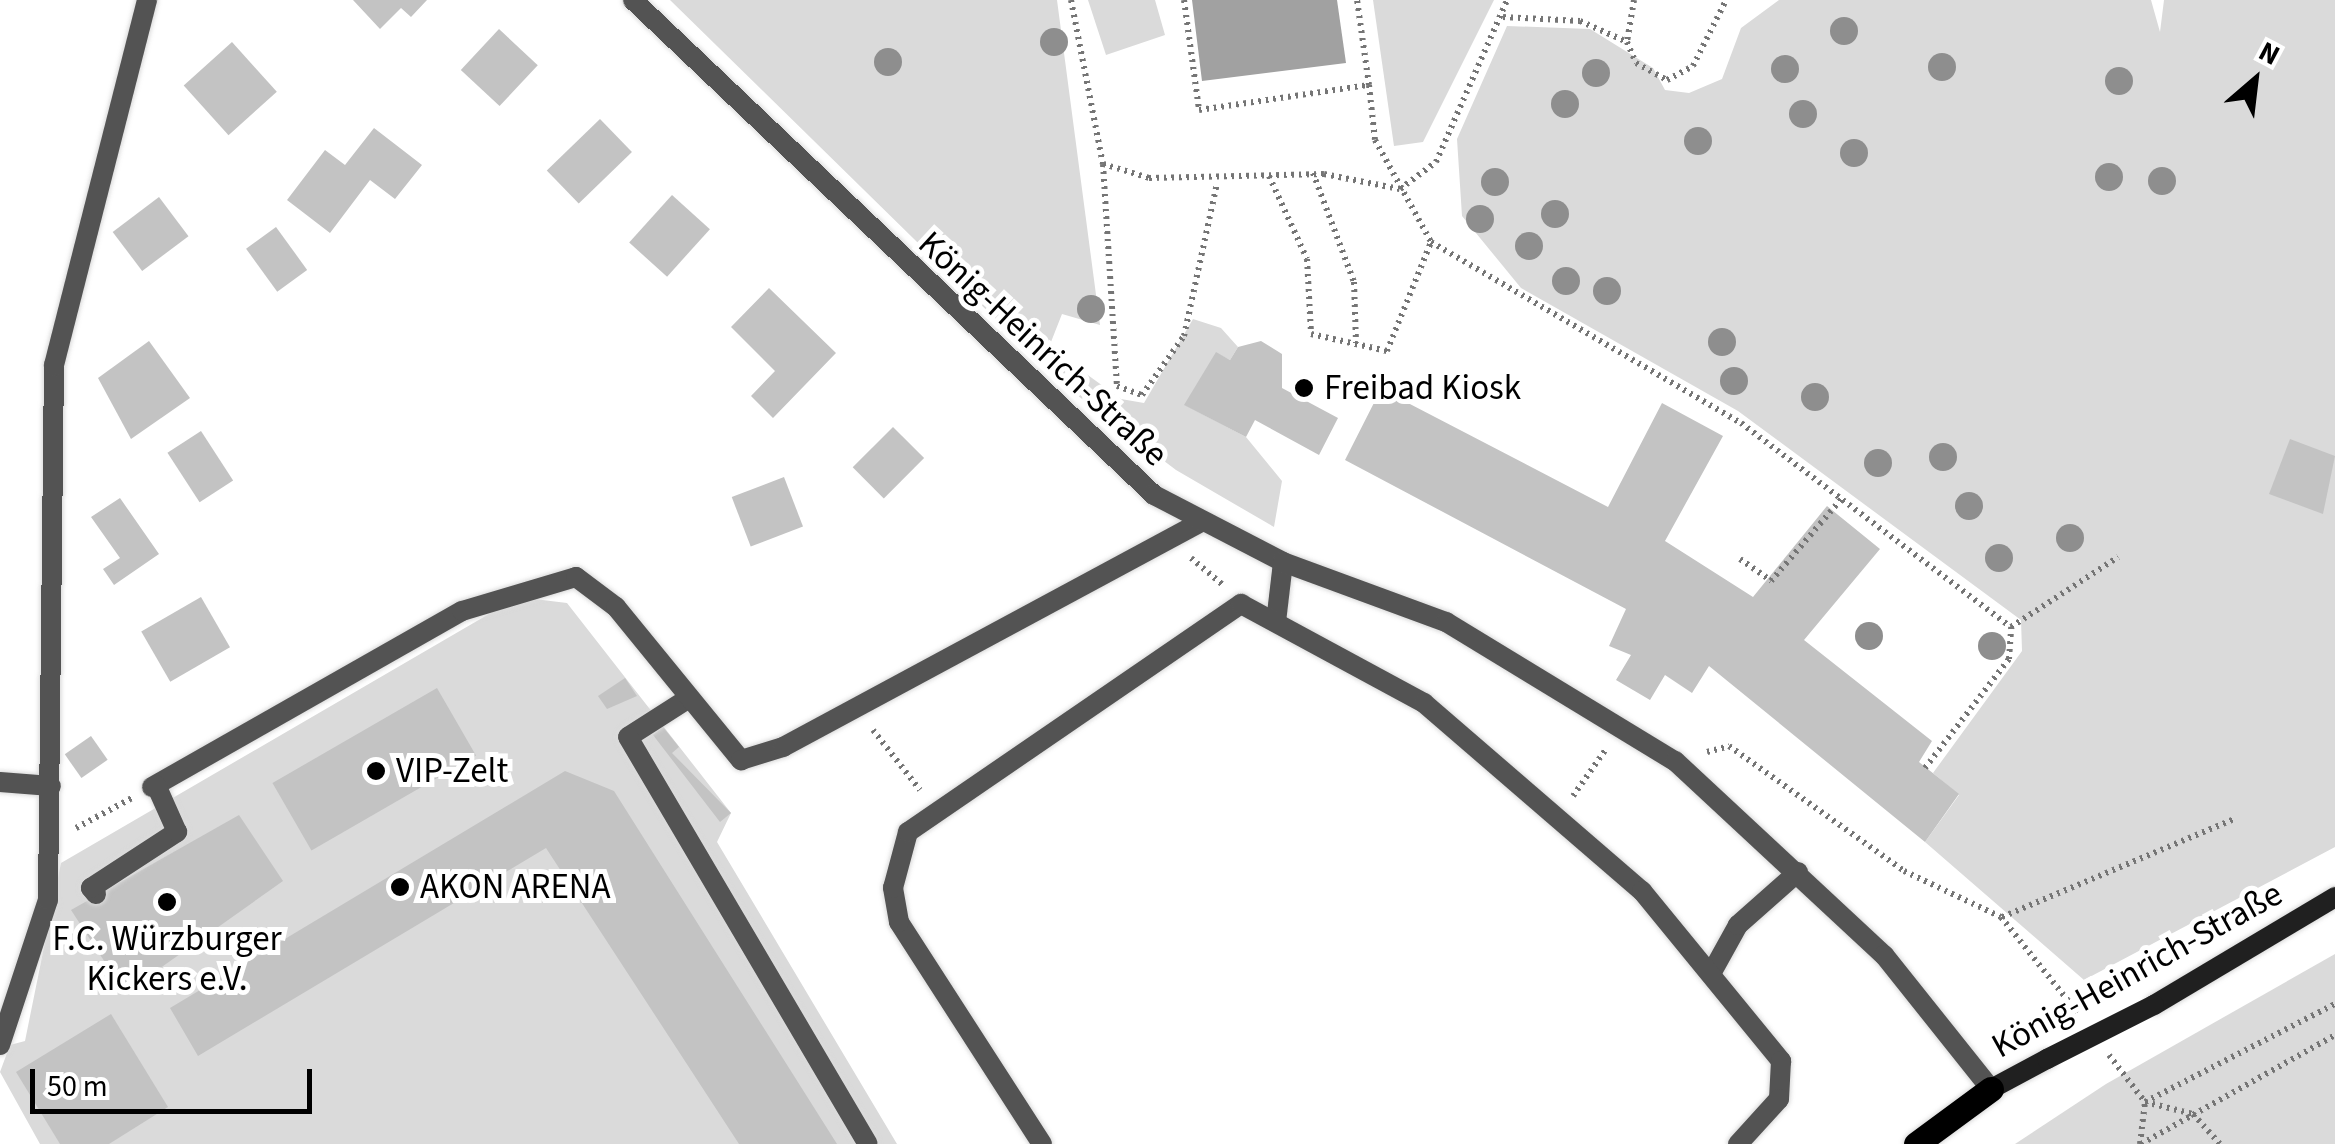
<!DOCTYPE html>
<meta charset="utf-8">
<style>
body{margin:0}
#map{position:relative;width:2335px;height:1144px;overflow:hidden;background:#fff;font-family:"Source Sans 3",sans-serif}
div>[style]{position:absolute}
.green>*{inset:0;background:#dadada}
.water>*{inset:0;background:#a1a1a1}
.building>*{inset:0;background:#c3c3c3;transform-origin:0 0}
.path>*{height:6px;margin-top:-3px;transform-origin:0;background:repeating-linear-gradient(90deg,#757575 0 2.5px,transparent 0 7.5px)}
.roads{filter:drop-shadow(0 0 2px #dbdbdb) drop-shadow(0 0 2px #dbdbdb)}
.lane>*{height:20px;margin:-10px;padding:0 10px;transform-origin:10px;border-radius:10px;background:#535353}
.street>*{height:20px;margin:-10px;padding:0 10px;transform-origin:10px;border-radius:10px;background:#535353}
.secondary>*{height:20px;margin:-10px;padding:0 10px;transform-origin:10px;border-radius:10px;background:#202020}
.primary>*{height:25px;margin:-12.5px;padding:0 12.5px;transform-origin:12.5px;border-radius:12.5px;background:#000}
.secondary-bridge>*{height:20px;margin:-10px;padding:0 10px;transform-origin:10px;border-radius:10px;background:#202020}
.trees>*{width:28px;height:28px;margin:-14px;border-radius:50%;background:#8e8e8e}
.dots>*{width:28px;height:28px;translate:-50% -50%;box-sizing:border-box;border:5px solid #fff;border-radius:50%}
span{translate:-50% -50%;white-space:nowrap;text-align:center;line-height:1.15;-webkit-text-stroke:10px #fff;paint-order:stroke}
.street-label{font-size:35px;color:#000}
.poi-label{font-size:35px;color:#000}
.left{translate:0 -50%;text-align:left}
.north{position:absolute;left:2205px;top:30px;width:100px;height:100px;-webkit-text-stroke:8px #fff;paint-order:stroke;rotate:28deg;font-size:28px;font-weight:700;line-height:40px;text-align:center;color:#000}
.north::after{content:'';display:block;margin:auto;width:35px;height:45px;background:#000;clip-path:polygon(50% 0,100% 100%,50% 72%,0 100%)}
.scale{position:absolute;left:30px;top:1069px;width:282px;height:45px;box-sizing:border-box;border:5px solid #000;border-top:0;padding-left:12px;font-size:30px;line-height:35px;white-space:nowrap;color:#000;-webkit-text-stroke:8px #fff;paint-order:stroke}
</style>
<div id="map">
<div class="green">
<div style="clip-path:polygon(670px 0,1057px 0,1100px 325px,1062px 314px,1049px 347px,1121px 399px,1144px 403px,1193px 319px,1221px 328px,1238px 347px,1230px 360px,1216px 353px,1185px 405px,1246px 437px,1282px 481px,1274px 527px,1176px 470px,1061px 383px)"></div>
<div style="clip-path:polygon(1088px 0,1155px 0,1165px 35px,1106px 55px)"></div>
<div style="clip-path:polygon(1373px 0,1494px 0,1423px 142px,1394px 146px)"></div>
<div style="clip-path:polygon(1779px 0,2151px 0,2160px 32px,2164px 0,2335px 0,2335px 847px,2084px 980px,1925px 842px,1959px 795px,1933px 773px,2022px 651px,2021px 620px,1738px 411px,1521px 288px,1462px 216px,1457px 139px,1507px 26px,1590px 29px,1653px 68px,1665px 90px,1689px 93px,1722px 79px,1741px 28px)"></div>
<div style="clip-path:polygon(518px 597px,567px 603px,731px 813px,717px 842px,897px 1144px,40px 1144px,0 1072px,10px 1045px,25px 1041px,61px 863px)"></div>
<div style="clip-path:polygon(2335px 954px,2335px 1144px,2015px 1144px,2106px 1084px)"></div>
</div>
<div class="water">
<div style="clip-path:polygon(1192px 0,1337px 0,1346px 63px,1202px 81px)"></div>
</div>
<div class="building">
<div style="clip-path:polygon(353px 0,427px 0,411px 17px,401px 8px,380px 29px)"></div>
<div style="left:499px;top:29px;width:53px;height:56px;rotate:43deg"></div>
<div style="left:232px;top:42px;width:67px;height:65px;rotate:48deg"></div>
<div style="left:600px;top:119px;width:46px;height:74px;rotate:46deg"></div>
<div style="clip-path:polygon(374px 128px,422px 165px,395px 199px,370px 180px,330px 233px,287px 200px,325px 150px,345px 165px)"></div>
<div style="left:672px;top:195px;width:51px;height:64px;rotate:42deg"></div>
<div style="left:159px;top:197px;width:49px;height:58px;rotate:53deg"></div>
<div style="left:276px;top:227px;width:53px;height:37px;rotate:54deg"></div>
<div style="clip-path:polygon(769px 288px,836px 353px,773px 418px,751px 396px,775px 371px,731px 327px)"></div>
<div style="clip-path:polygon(149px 341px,190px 398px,131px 439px,98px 378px)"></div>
<div style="clip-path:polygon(1261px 341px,1282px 354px,1282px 388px,1338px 418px,1319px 455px,1255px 420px,1246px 437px,1184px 405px,1216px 352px,1230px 360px,1238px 347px)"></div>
<div style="clip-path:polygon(1381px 389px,1608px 507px,1662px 403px,1723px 436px,1665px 541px,1753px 597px,1827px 506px,1880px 549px,1804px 640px,1932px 741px,1919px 762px,1959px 794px,1925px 842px,1709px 666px,1692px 693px,1665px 675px,1650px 700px,1616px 680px,1631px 655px,1609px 646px,1626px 609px,1345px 460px)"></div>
<div style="left:893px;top:427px;width:44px;height:57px;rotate:45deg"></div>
<div style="left:201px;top:431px;width:59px;height:40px;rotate:57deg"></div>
<div style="clip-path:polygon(2290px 439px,2335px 456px,2323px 514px,2269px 494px)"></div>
<div style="left:784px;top:477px;width:53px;height:56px;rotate:69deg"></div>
<div style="clip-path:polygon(120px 498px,159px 554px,114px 585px,103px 569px,120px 558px,91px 517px)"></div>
<div style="left:201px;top:597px;width:58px;height:69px;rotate:60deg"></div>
<div style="clip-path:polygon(625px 678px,637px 696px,607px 709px,598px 696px)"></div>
<div style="left:437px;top:688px;width:78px;height:190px;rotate:60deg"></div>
<div style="clip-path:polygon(663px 727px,679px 747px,672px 753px,731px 813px,720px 822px,653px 735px)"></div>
<div style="left:91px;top:736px;width:29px;height:32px;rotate:55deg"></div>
<div style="clip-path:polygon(565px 771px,614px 791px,837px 1144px,739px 1144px,546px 848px,198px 1056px,170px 1008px)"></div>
<div style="clip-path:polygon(239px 815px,283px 881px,125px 993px,71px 910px)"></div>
<div style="clip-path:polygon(111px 1014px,168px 1107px,109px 1144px,60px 1144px,16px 1072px)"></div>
</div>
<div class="path">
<div style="left:1071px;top:0;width:167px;rotate:79deg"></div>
<div style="left:1103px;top:164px;width:222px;rotate:86.4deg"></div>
<div style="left:1117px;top:386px;width:27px;rotate:20deg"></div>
<div style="left:1142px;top:395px;width:72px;rotate:-54.6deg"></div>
<div style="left:1184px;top:336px;width:157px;rotate:-77.8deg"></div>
<div style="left:1184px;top:0;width:111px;rotate:82.2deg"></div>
<div style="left:1199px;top:110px;width:172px;rotate:-8.4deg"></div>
<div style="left:1369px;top:85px;width:86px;rotate:-98deg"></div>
<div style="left:1634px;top:0;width:43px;rotate:99.5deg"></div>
<div style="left:1627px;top:42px;width:23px;rotate:67deg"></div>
<div style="left:1636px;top:63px;width:35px;rotate:29deg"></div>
<div style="left:1667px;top:80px;width:30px;rotate:-28deg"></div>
<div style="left:1693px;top:66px;width:74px;rotate:-63.4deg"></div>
<div style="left:1503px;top:17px;width:77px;rotate:3deg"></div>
<div style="left:1580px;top:21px;width:51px;rotate:24.1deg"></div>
<div style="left:1369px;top:85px;width:55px;rotate:83.8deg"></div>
<div style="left:1375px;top:140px;width:116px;rotate:61.2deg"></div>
<div style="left:1431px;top:242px;width:359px;rotate:30.3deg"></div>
<div style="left:1741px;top:423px;width:338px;rotate:37.1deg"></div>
<div style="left:2011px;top:627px;width:128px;rotate:-33.2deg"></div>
<div style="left:1103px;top:164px;width:48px;rotate:16.9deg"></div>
<div style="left:1149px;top:178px;width:175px;rotate:-1.3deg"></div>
<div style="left:1324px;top:174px;width:77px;rotate:11.2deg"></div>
<div style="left:1400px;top:189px;width:45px;rotate:-36.9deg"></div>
<div style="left:1436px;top:162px;width:177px;rotate:-66.3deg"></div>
<div style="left:1313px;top:173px;width:116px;rotate:69.4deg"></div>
<div style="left:1354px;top:282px;width:61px;rotate:88.1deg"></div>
<div style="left:1269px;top:176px;width:91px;rotate:65.4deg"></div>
<div style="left:1307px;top:259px;width:75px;rotate:86.9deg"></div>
<div style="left:1311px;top:334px;width:78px;rotate:12.6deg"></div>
<div style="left:1387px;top:351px;width:118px;rotate:-68deg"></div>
<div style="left:1191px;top:558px;width:42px;rotate:40.2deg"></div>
<div style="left:1740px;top:559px;width:38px;rotate:35deg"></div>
<div style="left:1771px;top:581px;width:111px;rotate:-49.4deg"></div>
<div style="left:873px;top:730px;width:76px;rotate:51.9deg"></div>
<div style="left:1707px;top:752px;width:23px;rotate:-15deg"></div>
<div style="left:1729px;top:746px;width:215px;rotate:35.5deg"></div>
<div style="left:1904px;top:871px;width:107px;rotate:25.4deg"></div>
<div style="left:2001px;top:917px;width:123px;rotate:51.3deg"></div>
<div style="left:1925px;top:768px;width:138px;rotate:-52.4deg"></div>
<div style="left:2009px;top:659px;width:32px;rotate:-86deg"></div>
<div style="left:1573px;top:796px;width:57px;rotate:-54.9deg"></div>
<div style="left:76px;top:828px;width:64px;rotate:-28.2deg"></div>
<div style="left:2002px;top:917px;width:254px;rotate:-22.9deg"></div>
<div style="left:2109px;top:1055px;width:59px;rotate:52.5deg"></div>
<div style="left:2145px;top:1102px;width:49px;rotate:14deg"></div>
<div style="left:2193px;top:1114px;width:40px;rotate:48deg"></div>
<div style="left:2140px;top:1144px;width:42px;rotate:-83.2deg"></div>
<div style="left:2145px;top:1102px;width:214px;rotate:-27.3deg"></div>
<div style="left:2141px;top:1144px;width:223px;rotate:-29.3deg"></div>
</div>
<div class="roads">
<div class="lane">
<div style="left:1276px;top:622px;width:60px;rotate:-83.3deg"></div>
<div style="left:689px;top:698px;width:72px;rotate:147.4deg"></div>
<div style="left:628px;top:737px;width:472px;rotate:59.5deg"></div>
<div style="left:0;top:782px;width:51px;rotate:4.5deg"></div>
<div style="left:152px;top:787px;width:356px;rotate:-29.6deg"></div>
<div style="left:462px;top:611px;width:119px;rotate:-16.6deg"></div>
<div style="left:576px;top:577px;width:50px;rotate:36.9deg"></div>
<div style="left:616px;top:607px;width:198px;rotate:50.8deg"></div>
<div style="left:741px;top:760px;width:44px;rotate:-17.2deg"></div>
<div style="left:783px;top:747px;width:476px;rotate:-28.3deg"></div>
<div style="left:96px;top:894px;width:8px;rotate:-130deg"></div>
<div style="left:91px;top:888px;width:103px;rotate:-33.1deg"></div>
<div style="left:177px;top:832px;width:51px;rotate:-114.1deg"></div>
<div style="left:1712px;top:972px;width:54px;rotate:-61deg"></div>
<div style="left:1738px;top:925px;width:80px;rotate:-41.5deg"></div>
<div style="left:1042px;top:1144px;width:264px;rotate:-122.8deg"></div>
<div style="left:899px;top:922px;width:35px;rotate:-100deg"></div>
<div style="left:893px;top:888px;width:58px;rotate:-75deg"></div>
<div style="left:908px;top:832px;width:404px;rotate:-34.4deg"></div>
<div style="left:1241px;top:604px;width:208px;rotate:28.4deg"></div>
<div style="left:1424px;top:703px;width:288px;rotate:40.8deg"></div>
<div style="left:1642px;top:891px;width:220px;rotate:50.7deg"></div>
<div style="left:1781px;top:1061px;width:38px;rotate:93deg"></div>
<div style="left:1779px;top:1099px;width:61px;rotate:132.3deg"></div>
</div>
<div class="street">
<div style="left:633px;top:0;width:719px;rotate:43.53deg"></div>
<div style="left:1154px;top:495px;width:145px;rotate:27.4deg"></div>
<div style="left:1283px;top:562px;width:174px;rotate:20.2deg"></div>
<div style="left:1446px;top:622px;width:268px;rotate:31.3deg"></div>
<div style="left:1675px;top:761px;width:285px;rotate:42.9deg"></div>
<div style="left:1884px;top:955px;width:171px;rotate:51.4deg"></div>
<div style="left:0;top:1045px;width:153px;rotate:-71.7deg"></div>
<div style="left:48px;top:900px;width:535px;rotate:-89.36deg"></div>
<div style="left:54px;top:365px;width:377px;rotate:-75.7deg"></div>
</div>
<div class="secondary">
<div style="left:2154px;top:1005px;width:211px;rotate:-30.8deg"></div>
<div style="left:1991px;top:1089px;width:64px;rotate:-28.2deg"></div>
</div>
<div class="primary">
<div style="left:1916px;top:1144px;width:93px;rotate:-36.3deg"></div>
</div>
</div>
<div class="secondary-bridge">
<div style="left:2047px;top:1059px;width:120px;rotate:-26.8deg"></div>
</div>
<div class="trees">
<div style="left:1844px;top:31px"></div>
<div style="left:1054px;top:42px"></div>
<div style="left:888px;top:62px"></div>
<div style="left:1942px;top:67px"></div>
<div style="left:1785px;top:69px"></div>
<div style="left:1596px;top:73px"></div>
<div style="left:2119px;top:81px"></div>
<div style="left:1565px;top:104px"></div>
<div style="left:1803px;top:114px"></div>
<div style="left:1698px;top:141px"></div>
<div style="left:1854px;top:153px"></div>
<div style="left:2109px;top:177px"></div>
<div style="left:2162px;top:181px"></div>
<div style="left:1495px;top:182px"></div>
<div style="left:1555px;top:214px"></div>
<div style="left:1480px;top:219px"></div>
<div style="left:1529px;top:246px"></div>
<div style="left:1566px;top:281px"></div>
<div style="left:1607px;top:291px"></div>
<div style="left:1091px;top:309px"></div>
<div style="left:1722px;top:342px"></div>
<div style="left:1734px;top:381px"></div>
<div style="left:1815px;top:397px"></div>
<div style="left:1943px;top:457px"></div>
<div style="left:1878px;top:463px"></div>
<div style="left:1969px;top:506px"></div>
<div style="left:2070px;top:538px"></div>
<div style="left:1999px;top:558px"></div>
<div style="left:1869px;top:636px"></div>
<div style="left:1992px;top:646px"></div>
</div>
<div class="dots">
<div style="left:1304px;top:388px;background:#000"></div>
<div style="left:376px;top:771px;background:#000"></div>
<div style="left:400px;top:887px;background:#000"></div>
<div style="left:167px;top:902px;background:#000"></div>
</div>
<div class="street-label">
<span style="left:1043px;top:349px;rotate:43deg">König-Heinrich-Straße</span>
<span style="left:2137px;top:970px;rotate:-29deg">König-Heinrich-Straße</span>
</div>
<div class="poi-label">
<span class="left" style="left:1324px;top:388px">Freibad Kiosk</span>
<span class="left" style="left:396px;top:771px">VIP-Zelt</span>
<span class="left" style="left:420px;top:887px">AKON ARENA</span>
<span style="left:167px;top:959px">F.C. Würzburger<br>Kickers e.V.</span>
</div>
<div class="north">N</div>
<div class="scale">50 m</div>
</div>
